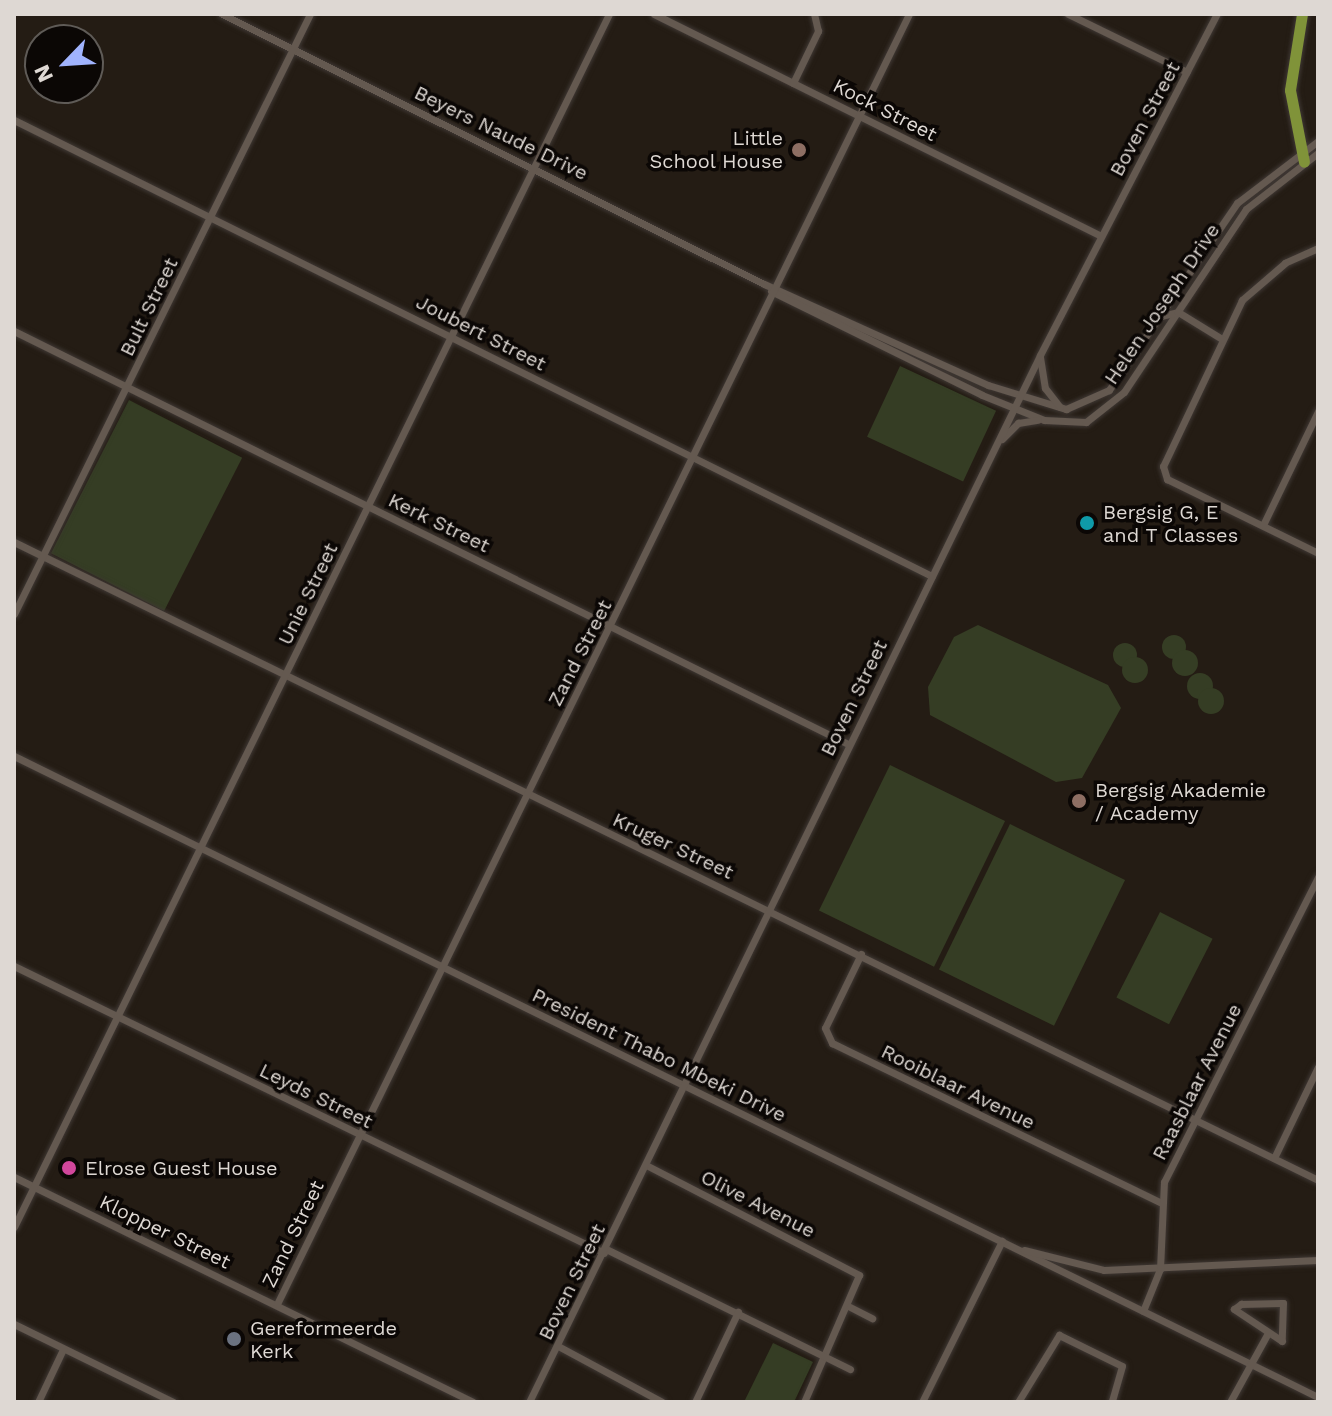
<!DOCTYPE html>
<style>
body{margin:0}
#map{position:relative;width:1332px;height:1416px;overflow:hidden;background:#241c14;font-family:"Work Sans",sans-serif}
div>[style]{position:absolute}
.green>*{inset:0;background:#353d24;transform-origin:0 0}
.round{border-radius:50%}
.roads{filter:drop-shadow(0 0 2px #3f3834) drop-shadow(0 0 2px #3f3834)}
.minor>*{height:7px;margin:-3.5px;padding:0 3.5px;transform-origin:3.5px;border-radius:3.5px;background:#645950}
.highway>*{height:11px;margin:-5.5px;padding:0 5.5px;transform-origin:5.5px;border-radius:5.5px;background:#809339}
.dots>*{width:22px;height:22px;translate:-50% -50%;box-sizing:border-box;border:4px solid #0b0705;border-radius:50%}
span{translate:-50% -50%;white-space:nowrap;text-align:center;line-height:1.15;-webkit-text-stroke:7px #0b0705;paint-order:stroke}
.street-label{font-size:20px;color:#ded8d3}
.poi-label{font-size:20px;color:#ded8d3}
.right{translate:-100% -50%;text-align:right}
.left{translate:0 -50%;text-align:left}
.frame{position:absolute;inset:0;border:16px solid #ded8d3;pointer-events:none}
.north{position:absolute;left:24px;top:24px;width:80px;height:80px;box-sizing:border-box;background:#0b0705;border:2px solid #5f5b57;border-radius:50%;rotate:245deg;font-size:22px;font-weight:700;line-height:32px;text-align:center;color:#ded8d3}
.north::after{content:'';display:block;margin:auto;width:28px;height:36px;background:#a0b3fd;clip-path:polygon(50% 0,100% 100%,50% 72%,0 100%)}
</style>
<div id="map">
<div class="green">
<div style="left:900px;top:366px;width:106px;height:78px;rotate:25deg"></div>
<div style="left:129px;top:400px;width:127px;height:172px;rotate:27deg"></div>
<div style="clip-path:polygon(978px 625px,1108px 685px,1121px 708px,1082px 778px,1056px 782px,930px 715px,928px 687px,954px 637px)"></div>
<div class="round" style="left:1162px;top:635px;width:24px;height:24px"></div>
<div class="round" style="left:1113px;top:643px;width:24px;height:24px"></div>
<div class="round" style="left:1172px;top:650px;width:26px;height:26px"></div>
<div class="round" style="left:1122px;top:657px;width:26px;height:26px"></div>
<div class="round" style="left:1187px;top:673px;width:26px;height:26px"></div>
<div class="round" style="left:1198px;top:688px;width:26px;height:26px"></div>
<div style="left:890px;top:765px;width:128px;height:162px;rotate:26deg"></div>
<div style="left:1010px;top:824px;width:128px;height:162px;rotate:26deg"></div>
<div style="left:1160px;top:912px;width:59px;height:96px;rotate:27deg"></div>
<div style="clip-path:polygon(773px 1343px,813px 1362px,794px 1402px,744px 1402px)"></div>
</div>
<div class="roads">
<div class="minor">
<div style="left:222px;top:14px;width:606px;rotate:26.48deg"></div>
<div style="left:764px;top:284px;width:246px;rotate:24.3deg"></div>
<div style="left:988px;top:385px;width:82px;rotate:17.1deg"></div>
<div style="left:1066px;top:409px;width:47px;rotate:-23.8deg"></div>
<div style="left:1109px;top:390px;width:227px;rotate:-55.6deg"></div>
<div style="left:1237px;top:203px;width:102px;rotate:-37.4deg"></div>
<div style="left:654px;top:14px;width:499px;rotate:26.4deg"></div>
<div style="left:1068px;top:14px;width:132px;rotate:26deg"></div>
<div style="left:793px;top:83px;width:58px;rotate:-64.3deg"></div>
<div style="left:818px;top:31px;width:17px;rotate:-103deg"></div>
<div style="left:14px;top:120px;width:1025px;rotate:26.42deg"></div>
<div style="left:1318px;top:248px;width:36px;rotate:156deg"></div>
<div style="left:1285px;top:263px;width:57px;rotate:139.3deg"></div>
<div style="left:1242px;top:300px;width:184px;rotate:115.4deg"></div>
<div style="left:1163px;top:466px;width:14px;rotate:73deg"></div>
<div style="left:1167px;top:479px;width:168px;rotate:26.1deg"></div>
<div style="left:771px;top:291px;width:235px;rotate:26.2deg"></div>
<div style="left:982px;top:395px;width:67px;rotate:22deg"></div>
<div style="left:1044px;top:420px;width:42px;rotate:2.7deg"></div>
<div style="left:1086px;top:422px;width:48px;rotate:-38.3deg"></div>
<div style="left:1124px;top:392px;width:220px;rotate:-56.3deg"></div>
<div style="left:1246px;top:209px;width:91px;rotate:-37.9deg"></div>
<div style="left:1161px;top:316px;width:17px;rotate:-13deg"></div>
<div style="left:1178px;top:312px;width:52px;rotate:31.5deg"></div>
<div style="left:14px;top:331px;width:931px;rotate:26.34deg"></div>
<div style="left:1040px;top:357px;width:31px;rotate:81deg"></div>
<div style="left:1045px;top:388px;width:24px;rotate:52deg"></div>
<div style="left:1002px;top:439px;width:23px;rotate:-45deg"></div>
<div style="left:1018px;top:423px;width:20px;rotate:-9deg"></div>
<div style="left:1263px;top:525px;width:127px;rotate:-64.2deg"></div>
<div style="left:14px;top:542px;width:1452px;rotate:26.07deg"></div>
<div style="left:14px;top:614px;width:669px;rotate:-63.74deg"></div>
<div style="left:14px;top:756px;width:1453px;rotate:26.18deg"></div>
<div style="left:861px;top:954px;width:82px;rotate:115.9deg"></div>
<div style="left:825px;top:1028px;width:17px;rotate:65deg"></div>
<div style="left:832px;top:1043px;width:365px;rotate:25.9deg"></div>
<div style="left:14px;top:966px;width:656px;rotate:25.94deg"></div>
<div style="left:1274px;top:1158px;width:101px;rotate:-64.2deg"></div>
<div style="left:646px;top:1165px;width:240px;rotate:27.3deg"></div>
<div style="left:859px;top:1275px;width:138px;rotate:113.4deg"></div>
<div style="left:14px;top:1177px;width:511px;rotate:26.11deg"></div>
<div style="left:14px;top:1227px;width:1351px;rotate:-63.87deg"></div>
<div style="left:606px;top:1249px;width:272px;rotate:26.2deg"></div>
<div style="left:1024px;top:1250px;width:82px;rotate:14deg"></div>
<div style="left:1104px;top:1270px;width:214px;rotate:-2.7deg"></div>
<div style="left:1283px;top:1303px;width:38px;rotate:92deg"></div>
<div style="left:1282px;top:1341px;width:58px;rotate:-146.3deg"></div>
<div style="left:1234px;top:1309px;width:9px;rotate:-36deg"></div>
<div style="left:1241px;top:1304px;width:42px;rotate:-1.4deg"></div>
<div style="left:277px;top:1304px;width:1436px;rotate:-63.9deg"></div>
<div style="left:850px;top:1307px;width:25px;rotate:27deg"></div>
<div style="left:1143px;top:1311px;width:45px;rotate:-68deg"></div>
<div style="left:1160px;top:1269px;width:87px;rotate:-87.4deg"></div>
<div style="left:1164px;top:1182px;width:342px;rotate:-63.2deg"></div>
<div style="left:14px;top:1324px;width:177px;rotate:26.1deg"></div>
<div style="left:558px;top:1346px;width:118px;rotate:28.3deg"></div>
<div style="left:38px;top:1402px;width:59px;rotate:-64.7deg"></div>
<div style="left:529px;top:1402px;width:1165px;rotate:-63.98deg"></div>
<div style="left:1040px;top:355px;width:384px;rotate:-62.6deg"></div>
<div style="left:695px;top:1402px;width:100px;rotate:-64.5deg"></div>
<div style="left:922px;top:1402px;width:180px;rotate:-63.6deg"></div>
<div style="left:1018px;top:1402px;width:79px;rotate:-58.5deg"></div>
<div style="left:1059px;top:1335px;width:70px;rotate:26.2deg"></div>
<div style="left:1122px;top:1366px;width:37px;rotate:106deg"></div>
<div style="left:1230px;top:1402px;width:79px;rotate:-61.2deg"></div>
</div>
<div class="highway">
<div style="left:1302px;top:14px;width:77px;rotate:99deg"></div>
<div style="left:1290px;top:90px;width:73px;rotate:79deg"></div>
</div>
</div>
<div class="dots">
<div style="left:799px;top:150px;background:#8d6e63"></div>
<div style="left:1087px;top:523px;background:#0f9aa8"></div>
<div style="left:1079px;top:801px;background:#8d6e63"></div>
<div style="left:69px;top:1168px;background:#d1479c"></div>
<div style="left:234px;top:1339px;background:#6b7280"></div>
</div>
<div class="street-label">
<span style="left:885px;top:110px;rotate:27deg">Kock Street</span>
<span style="left:1145px;top:119px;rotate:-62deg">Boven Street</span>
<span style="left:501px;top:133px;rotate:26deg">Beyers Naude Drive</span>
<span style="left:1162px;top:304px;rotate:-56deg">Helen Joseph Drive</span>
<span style="left:149px;top:307px;rotate:-64deg">Bult Street</span>
<span style="left:481px;top:333px;rotate:27deg">Joubert Street</span>
<span style="left:439px;top:523px;rotate:26deg">Kerk Street</span>
<span style="left:308px;top:594px;rotate:-64deg">Unie Street</span>
<span style="left:580px;top:653px;rotate:-63deg">Zand Street</span>
<span style="left:854px;top:698px;rotate:-64deg">Boven Street</span>
<span style="left:673px;top:846px;rotate:25deg">Kruger Street</span>
<span style="left:659px;top:1055px;rotate:26deg">President Thabo Mbeki Drive</span>
<span style="left:1197px;top:1082px;rotate:-63deg">Raasblaar Avenue</span>
<span style="left:958px;top:1087px;rotate:26deg">Rooiblaar Avenue</span>
<span style="left:316px;top:1096px;rotate:26deg">Leyds Street</span>
<span style="left:758px;top:1204px;rotate:27deg">Olive Avenue</span>
<span style="left:165px;top:1232px;rotate:26deg">Klopper Street</span>
<span style="left:293px;top:1234px;rotate:-64deg">Zand Street</span>
<span style="left:572px;top:1282px;rotate:-64deg">Boven Street</span>
</div>
<div class="poi-label">
<span class="right" style="left:783px;top:150px">Little<br>School House</span>
<span class="left" style="left:1103px;top:524px">Bergsig G, E<br>and T Classes</span>
<span class="left" style="left:1095px;top:802px">Bergsig Akademie<br>/ Academy</span>
<span class="left" style="left:85px;top:1168px">Elrose Guest House</span>
<span class="left" style="left:250px;top:1340px">Gereformeerde<br>Kerk</span>
</div>
<div class="frame"></div>
<div class="north">N</div>
</div>
